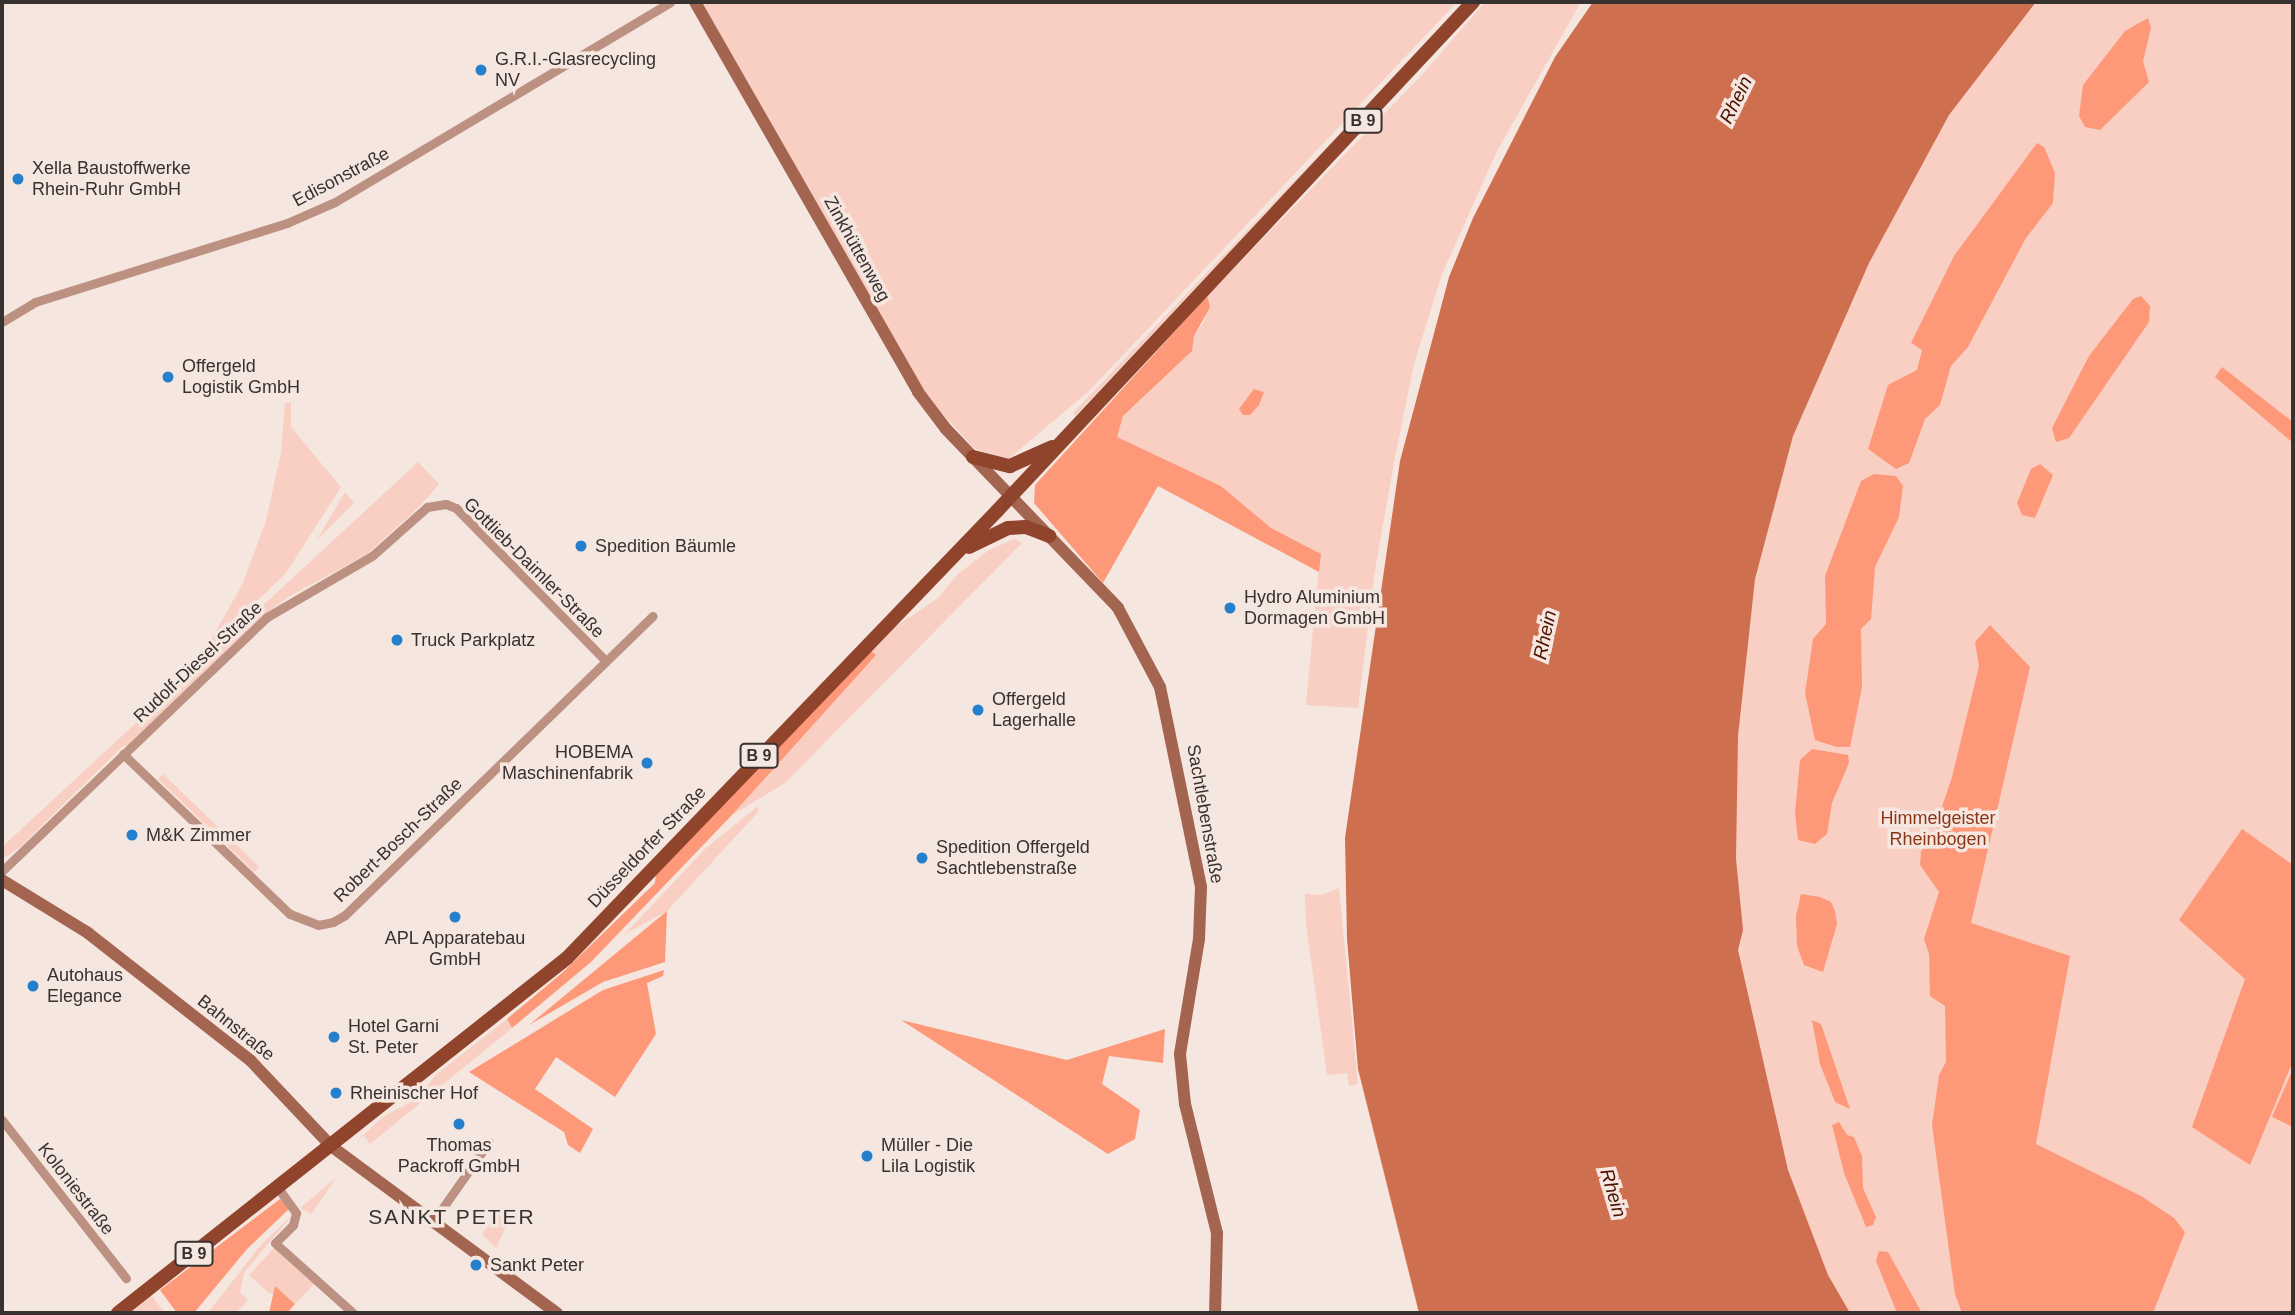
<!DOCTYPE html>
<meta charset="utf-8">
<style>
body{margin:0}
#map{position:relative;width:2295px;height:1315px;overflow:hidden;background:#f5e6e0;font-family:Arial,sans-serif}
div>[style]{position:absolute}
.green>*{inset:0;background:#f8cfc2;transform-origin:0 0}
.forest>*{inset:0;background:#fd9979}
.water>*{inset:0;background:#ce6f50}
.street>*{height:9px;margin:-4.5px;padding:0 4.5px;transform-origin:4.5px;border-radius:4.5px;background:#bd9182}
.secondary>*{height:12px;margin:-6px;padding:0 6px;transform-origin:6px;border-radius:6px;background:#a36550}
.primary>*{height:14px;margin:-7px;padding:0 7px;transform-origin:7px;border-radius:7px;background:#8f442b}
.dots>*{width:19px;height:19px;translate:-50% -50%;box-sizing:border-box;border:4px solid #f5e6e0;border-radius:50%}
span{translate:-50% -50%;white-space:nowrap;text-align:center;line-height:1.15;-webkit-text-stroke:7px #f5e6e0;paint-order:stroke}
.shield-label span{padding:2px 5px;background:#f5e6e0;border:2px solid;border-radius:5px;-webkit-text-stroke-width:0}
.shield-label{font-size:16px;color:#37312f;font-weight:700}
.poi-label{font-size:18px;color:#37312f}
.left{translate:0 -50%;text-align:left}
.right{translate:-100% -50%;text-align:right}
.street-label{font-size:18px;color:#37312f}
.park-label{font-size:18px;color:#8c3515}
.water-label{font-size:19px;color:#4e1100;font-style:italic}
.quarter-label{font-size:21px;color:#37312f;letter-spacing:2px}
.frame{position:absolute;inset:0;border:4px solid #37312f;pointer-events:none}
</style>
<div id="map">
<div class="green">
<div style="clip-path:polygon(702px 2px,1457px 2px,1090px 390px,1006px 461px,974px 448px,923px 392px)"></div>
<div style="clip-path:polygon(1485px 2px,1581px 2px,1497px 151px,1442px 274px,1414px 364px,1395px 457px,1374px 576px,1358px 708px,1306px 705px,1320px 554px,1271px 528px,1221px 486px,1116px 437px,1123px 416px,1192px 351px,1194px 336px,1204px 322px,1207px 296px,1421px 76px)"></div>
<div style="clip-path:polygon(1865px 2px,2293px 2px,2293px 1313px,1648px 1313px,1624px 1236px)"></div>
<div style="clip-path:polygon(1387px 84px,1075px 416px,1073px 413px,1134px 349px)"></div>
<div style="clip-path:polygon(291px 402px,291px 427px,341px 487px,286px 573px,204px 652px,242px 585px,266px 521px,281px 452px,285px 403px)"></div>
<div style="clip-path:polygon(418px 462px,439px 484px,421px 505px,367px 554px,288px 597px,261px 617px,127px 747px,124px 745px,19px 848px,2px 859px,2px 847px)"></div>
<div style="clip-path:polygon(345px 492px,354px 503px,317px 540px)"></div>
<div style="clip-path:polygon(1015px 539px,1022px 543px,785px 783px,731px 816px,886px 633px,938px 598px,958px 574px,989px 550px)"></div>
<div style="left:163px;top:774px;width:134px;height:7px;rotate:44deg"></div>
<div style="clip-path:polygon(757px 807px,759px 811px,667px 911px,625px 934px,706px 848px)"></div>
<div style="clip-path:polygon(1339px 888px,1358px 1084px,1349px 1086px,1347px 1073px,1327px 1075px,1306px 924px,1305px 894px,1321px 895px)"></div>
<div style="clip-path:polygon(507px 1019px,512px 1028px,370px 1144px,364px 1136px,358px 1140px,384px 1116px,415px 1100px,437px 1074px)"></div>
<div style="clip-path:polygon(337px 1177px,311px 1214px,300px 1208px)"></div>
<div style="clip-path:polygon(497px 1213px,509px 1221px,496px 1248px,482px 1234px)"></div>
<div style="clip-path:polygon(291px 1216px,244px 1273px,240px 1293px,248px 1300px,236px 1313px,208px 1313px,260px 1246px)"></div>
<div style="clip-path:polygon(274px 1248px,314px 1284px,295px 1304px,276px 1287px,275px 1294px,269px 1293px,249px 1275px)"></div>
<div style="clip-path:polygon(152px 1296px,165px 1313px,129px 1313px)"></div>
</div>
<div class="forest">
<div style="clip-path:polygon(2148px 18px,2151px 28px,2143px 61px,2149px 82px,2100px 130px,2085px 127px,2079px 116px,2083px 85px,2125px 31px)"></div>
<div style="clip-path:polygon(2037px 143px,2044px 147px,2055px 173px,2053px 203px,2026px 238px,1968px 347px,1951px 366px,1940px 405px,1925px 419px,1909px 463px,1896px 469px,1868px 449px,1888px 385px,1917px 370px,1922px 350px,1911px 343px,1954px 256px)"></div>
<div style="clip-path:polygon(1207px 296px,1210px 307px,1194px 336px,1192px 351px,1123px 416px,1117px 437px,1221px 486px,1271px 528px,1321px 554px,1319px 572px,1158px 486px,1103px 583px,1034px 503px,1035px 485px)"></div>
<div style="clip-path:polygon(2141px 296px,2150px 306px,2149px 322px,2069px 438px,2056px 442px,2052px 428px,2089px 356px,2133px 299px)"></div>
<div style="clip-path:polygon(2222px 367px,2293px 422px,2293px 443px,2215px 377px)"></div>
<div style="clip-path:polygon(1254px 389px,1264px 392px,1259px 405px,1250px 415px,1243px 415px,1239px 409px)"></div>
<div style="clip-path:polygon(2040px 464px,2053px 475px,2035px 518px,2022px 515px,2017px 503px,2031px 469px)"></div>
<div style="clip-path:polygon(1874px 474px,1896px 476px,1903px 486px,1899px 517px,1875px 567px,1871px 619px,1861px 629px,1862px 687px,1850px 747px,1837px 747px,1815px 740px,1805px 693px,1813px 639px,1826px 624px,1825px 576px,1861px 481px)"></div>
<div style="clip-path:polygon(1990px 625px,2030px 667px,1971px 923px,2070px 956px,2036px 1144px,2141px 1196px,2174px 1218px,2185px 1232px,2153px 1313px,1962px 1313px,1955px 1294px,1932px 1125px,1939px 1075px,1946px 1062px,1945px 1006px,1930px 996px,1929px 954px,1924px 939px,1939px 892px,1920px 865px,1921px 851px,1931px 840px,1952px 777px,1979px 666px,1975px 642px)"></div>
<div style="clip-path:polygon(870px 650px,876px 655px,731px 816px,591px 962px,512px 1028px,507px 1019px,562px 973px,655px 883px,656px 873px)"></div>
<div style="clip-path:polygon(1812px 749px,1848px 755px,1849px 763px,1832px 803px,1827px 834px,1815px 844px,1798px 840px,1795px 813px,1800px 760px)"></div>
<div style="clip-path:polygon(2242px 829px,2293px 865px,2293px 1061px,2250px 1165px,2192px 1127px,2245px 979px,2179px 920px)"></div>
<div style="clip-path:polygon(1801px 894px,1820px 897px,1831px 902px,1835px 911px,1837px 924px,1823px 972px,1804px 965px,1797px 946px,1796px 916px)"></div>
<div style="clip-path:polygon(667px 911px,665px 962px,603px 982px,529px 1025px)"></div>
<div style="clip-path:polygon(664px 970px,663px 976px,647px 983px,656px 1034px,615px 1097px,556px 1057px,535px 1089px,593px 1129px,580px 1153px,568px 1145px,564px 1132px,469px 1072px,603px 990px)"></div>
<div style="clip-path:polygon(901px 1020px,1067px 1060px,1165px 1029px,1163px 1063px,1109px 1056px,1102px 1084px,1140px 1110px,1135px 1139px,1108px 1154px)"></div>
<div style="clip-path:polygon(1812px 1020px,1821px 1024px,1850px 1109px,1835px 1102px,1820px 1064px)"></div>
<div style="clip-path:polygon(2293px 1069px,2293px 1127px,2272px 1117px)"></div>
<div style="clip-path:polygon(1839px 1122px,1847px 1135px,1854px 1137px,1862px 1156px,1863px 1188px,1876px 1217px,1873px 1225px,1866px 1227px,1844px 1173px,1832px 1125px)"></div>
<div style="clip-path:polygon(280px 1199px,289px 1209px,247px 1249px,194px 1313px,177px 1313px,160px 1290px)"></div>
<div style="clip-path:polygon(1879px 1251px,1888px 1252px,1922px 1313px,1897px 1313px,1876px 1261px)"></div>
<div style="clip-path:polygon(275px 1286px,295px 1304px,287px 1313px,269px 1313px)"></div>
</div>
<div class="water">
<div style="clip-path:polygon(1593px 2px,2036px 2px,1949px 115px,1869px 263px,1793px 436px,1755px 579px,1738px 736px,1736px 859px,1743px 930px,1738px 950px,1788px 1170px,1828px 1275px,1850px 1313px,1419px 1313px,1358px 1069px,1347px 939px,1345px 838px,1400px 461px,1449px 277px,1473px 218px,1555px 57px)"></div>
</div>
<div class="street">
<div style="left:2px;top:322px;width:39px;rotate:-31deg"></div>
<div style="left:35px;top:302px;width:264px;rotate:-17.4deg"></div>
<div style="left:287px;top:223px;width:52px;rotate:-23.6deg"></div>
<div style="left:335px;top:202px;width:390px;rotate:-30.8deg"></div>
<div style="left:123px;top:754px;width:231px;rotate:43.8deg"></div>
<div style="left:290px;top:914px;width:30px;rotate:21deg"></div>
<div style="left:318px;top:925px;width:15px;rotate:-11deg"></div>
<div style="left:333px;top:922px;width:14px;rotate:-30deg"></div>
<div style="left:345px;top:915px;width:429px;rotate:-44.2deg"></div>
<div style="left:2px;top:871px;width:367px;rotate:-43.8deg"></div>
<div style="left:267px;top:617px;width:121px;rotate:-30.2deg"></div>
<div style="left:372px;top:556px;width:74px;rotate:-41.7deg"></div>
<div style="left:427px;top:507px;width:19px;rotate:-9deg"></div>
<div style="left:446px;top:504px;width:11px;rotate:22deg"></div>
<div style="left:456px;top:508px;width:214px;rotate:45.6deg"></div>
<div style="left:2px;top:1120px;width:201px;rotate:51.9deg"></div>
<div style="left:278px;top:1188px;width:31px;rotate:54deg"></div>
<div style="left:296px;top:1213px;width:12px;rotate:104deg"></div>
<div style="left:293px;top:1225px;width:25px;rotate:135deg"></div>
<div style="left:275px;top:1243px;width:105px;rotate:41.9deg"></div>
<div style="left:432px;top:1223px;width:99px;rotate:-54.9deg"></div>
</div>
<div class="secondary">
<div style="left:695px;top:2px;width:449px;rotate:60.2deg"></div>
<div style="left:918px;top:392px;width:46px;rotate:52.9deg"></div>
<div style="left:946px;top:429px;width:248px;rotate:46.1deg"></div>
<div style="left:1118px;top:608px;width:89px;rotate:62deg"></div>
<div style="left:1160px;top:687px;width:204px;rotate:78.4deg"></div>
<div style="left:1201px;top:887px;width:52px;rotate:92.2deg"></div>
<div style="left:1199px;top:939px;width:117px;rotate:99.4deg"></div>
<div style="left:1180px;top:1054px;width:50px;rotate:84.3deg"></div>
<div style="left:1185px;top:1104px;width:133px;rotate:76.1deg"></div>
<div style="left:1217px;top:1233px;width:80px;rotate:91.4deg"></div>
<div style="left:2px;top:880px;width:101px;rotate:31.6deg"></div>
<div style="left:88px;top:933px;width:207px;rotate:38.1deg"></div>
<div style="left:251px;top:1061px;width:117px;rotate:46.7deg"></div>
<div style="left:331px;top:1146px;width:281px;rotate:36.5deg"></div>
</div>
<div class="primary">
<div style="left:973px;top:457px;width:38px;rotate:14deg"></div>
<div style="left:1010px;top:466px;width:46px;rotate:-24.3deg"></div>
<div style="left:969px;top:547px;width:43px;rotate:-26deg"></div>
<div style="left:1008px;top:528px;width:18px;rotate:-3deg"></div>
<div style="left:1026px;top:527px;width:25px;rotate:21deg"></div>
<div style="left:118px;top:1313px;width:572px;rotate:-38.33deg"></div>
<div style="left:567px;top:958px;width:620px;rotate:-46.11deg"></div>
<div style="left:997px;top:511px;width:697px;rotate:-46.92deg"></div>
</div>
<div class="dots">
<div style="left:481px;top:70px;background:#2480cd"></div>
<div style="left:18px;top:179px;background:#2480cd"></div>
<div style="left:168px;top:377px;background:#2480cd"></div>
<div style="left:581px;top:546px;background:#2480cd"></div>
<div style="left:1230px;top:608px;background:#2480cd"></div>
<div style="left:397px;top:640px;background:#2480cd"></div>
<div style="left:978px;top:710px;background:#2480cd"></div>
<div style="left:647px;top:763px;background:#2480cd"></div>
<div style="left:132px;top:835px;background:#2480cd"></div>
<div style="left:922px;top:858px;background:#2480cd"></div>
<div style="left:455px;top:917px;background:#2480cd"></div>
<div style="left:33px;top:986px;background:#2480cd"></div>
<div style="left:334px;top:1037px;background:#2480cd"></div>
<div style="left:336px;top:1093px;background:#2480cd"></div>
<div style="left:459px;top:1124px;background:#2480cd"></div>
<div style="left:867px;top:1156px;background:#2480cd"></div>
<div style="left:476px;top:1265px;background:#2480cd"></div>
</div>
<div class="shield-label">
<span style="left:1363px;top:121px">B 9</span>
<span style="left:759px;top:756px">B 9</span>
<span style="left:194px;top:1254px">B 9</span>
</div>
<div class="poi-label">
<span class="left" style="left:495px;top:70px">G.R.I.-Glasrecycling<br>NV</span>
<span class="left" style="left:32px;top:179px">Xella Baustoffwerke<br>Rhein-Ruhr GmbH</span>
<span class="left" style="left:182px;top:377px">Offergeld<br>Logistik GmbH</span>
<span class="left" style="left:595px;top:546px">Spedition Bäumle</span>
<span class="left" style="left:1244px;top:608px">Hydro Aluminium<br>Dormagen GmbH</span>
<span class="left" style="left:411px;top:640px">Truck Parkplatz</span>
<span class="left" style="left:992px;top:710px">Offergeld<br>Lagerhalle</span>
<span class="right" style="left:633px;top:763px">HOBEMA<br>Maschinenfabrik</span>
<span class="left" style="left:146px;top:835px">M&amp;K Zimmer</span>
<span class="left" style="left:936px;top:858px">Spedition Offergeld<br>Sachtlebenstraße</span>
<span style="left:455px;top:949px">APL Apparatebau<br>GmbH</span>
<span class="left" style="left:47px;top:986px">Autohaus<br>Elegance</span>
<span class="left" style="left:348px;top:1037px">Hotel Garni<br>St. Peter</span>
<span class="left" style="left:350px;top:1093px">Rheinischer Hof</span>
<span style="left:459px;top:1156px">Thomas<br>Packroff GmbH</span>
<span class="left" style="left:881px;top:1156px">Müller - Die<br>Lila Logistik</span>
<span class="left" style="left:490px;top:1265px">Sankt Peter</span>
</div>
<div class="street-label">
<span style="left:341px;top:177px;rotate:-28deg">Edisonstraße</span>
<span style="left:857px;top:249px;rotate:61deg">Zinkhüttenweg</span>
<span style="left:534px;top:568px;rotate:45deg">Gottlieb-Daimler-Straße</span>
<span style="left:198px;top:662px;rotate:-43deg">Rudolf-Diesel-Straße</span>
<span style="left:1205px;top:814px;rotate:80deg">Sachtlebenstraße</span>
<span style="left:398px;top:840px;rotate:-44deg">Robert-Bosch-Straße</span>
<span style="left:647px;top:847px;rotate:-46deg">Düsseldorfer Straße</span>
<span style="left:236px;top:1028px;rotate:39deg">Bahnstraße</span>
<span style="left:76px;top:1189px;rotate:52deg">Koloniestraße</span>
</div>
<div class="park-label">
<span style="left:1938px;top:829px">Himmelgeister<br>Rheinbogen</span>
</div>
<div class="water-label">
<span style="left:1736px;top:100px;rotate:-64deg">Rhein</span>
<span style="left:1545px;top:635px;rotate:-78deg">Rhein</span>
<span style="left:1613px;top:1193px;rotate:73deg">Rhein</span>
</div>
<div class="quarter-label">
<span style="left:452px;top:1217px">SANKT PETER</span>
</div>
<div class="frame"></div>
</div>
